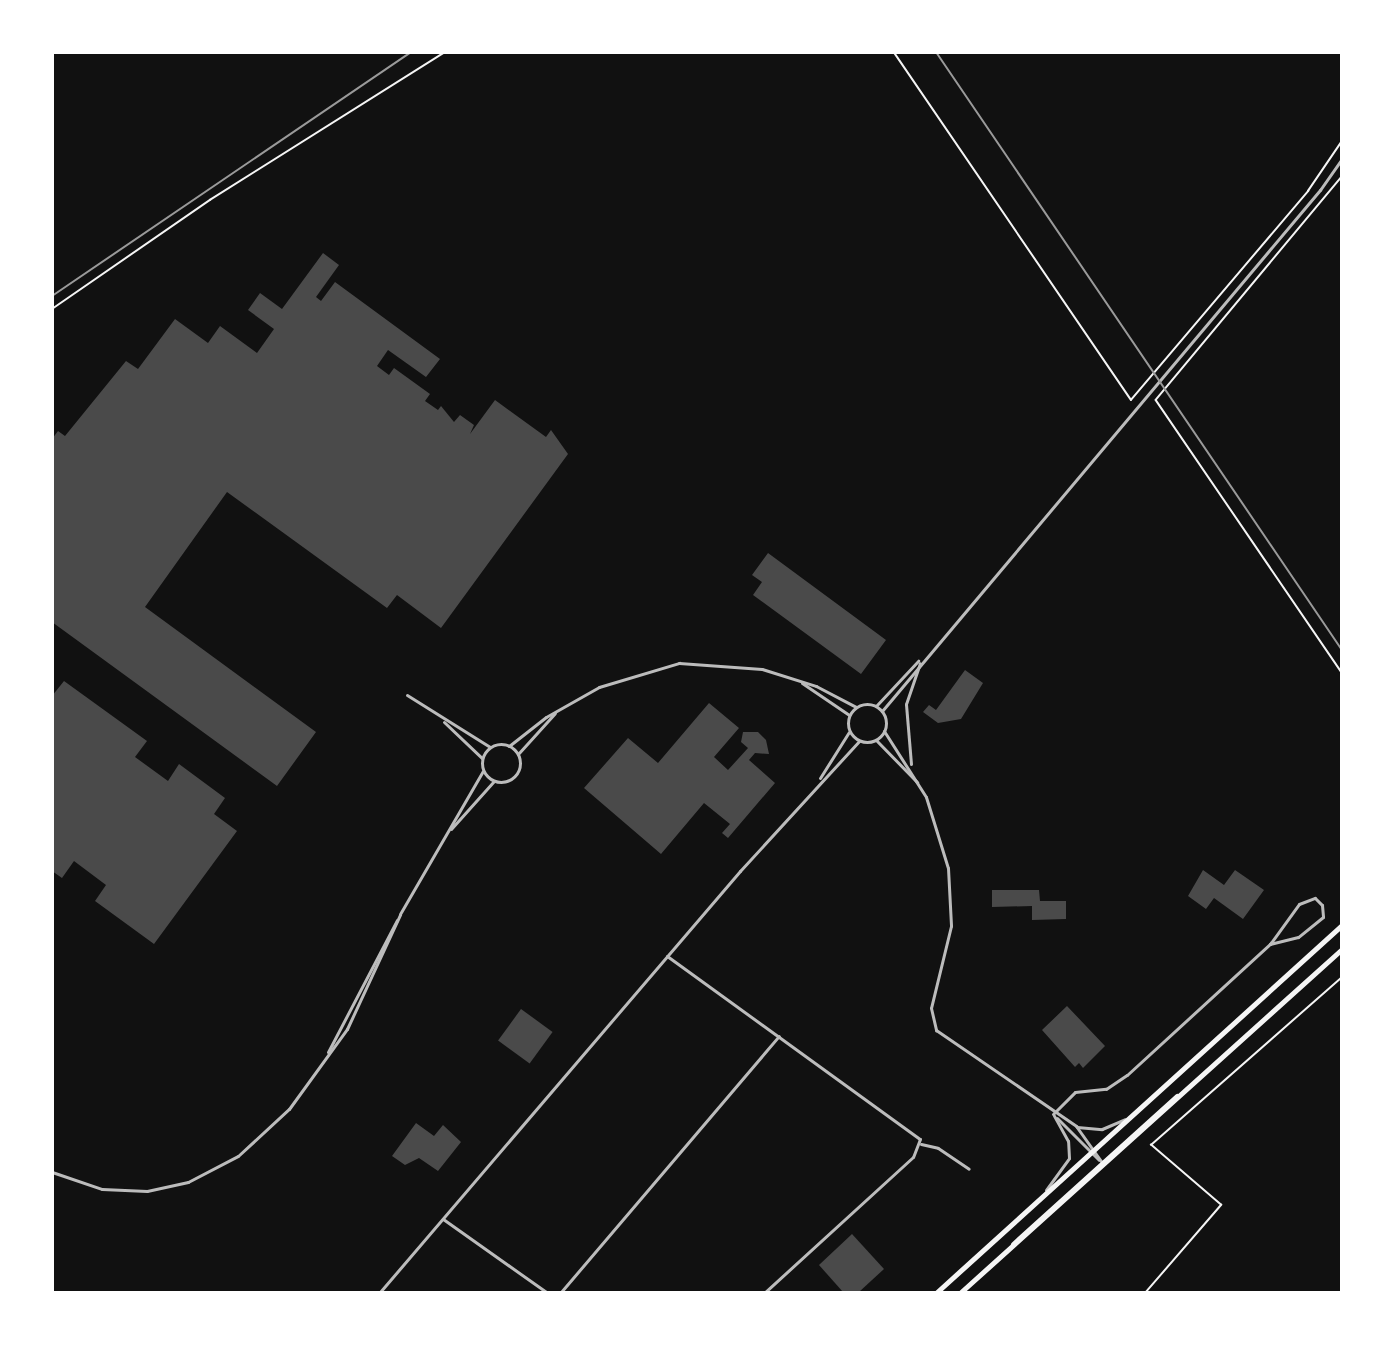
<!DOCTYPE html>
<style>
body{margin:0}
#map{position:relative;width:1394px;height:1345px;overflow:hidden;background:#111;font-family:"Fira Sans Condensed",sans-serif}
div>[style]{position:absolute}
.building>*{inset:0;background:#4a4a4a;transform-origin:0 0}
.path>*{height:1.5px;margin:-0.75px;padding:0 0.75px;transform-origin:0.75px;border-radius:0.75px;background:#f5f5f5}
.minor>*{height:3px;margin:-1.5px;padding:0 1.5px;transform-origin:1.5px;border-radius:1.5px;background:#bcbcbc}
.minor>.ring{margin:-1.5px;padding:0;box-sizing:content-box;background:none;border:3px solid #bcbcbc;border-radius:50%}
.trunk>*{height:5px;margin:-2.5px;padding:0 2.5px;transform-origin:2.5px;border-radius:2.5px;background:#f5f5f5}
.rail>*{height:2px;margin:-1px;padding:0 1px;transform-origin:1px;border-radius:1px;background:#9a9a9a}
span{translate:-50% -50%;white-space:nowrap;text-align:center;line-height:1.15;-webkit-text-stroke:6px #fff;paint-order:stroke}
.frame{position:absolute;inset:0;border:54px solid #fff;pointer-events:none}
</style>
<div id="map">
<div class="building">
<div style="clip-path:polygon(323px 253px,339px 265px,316px 297px,321px 301px,335px 282px,440px 359px,426px 377px,388px 350px,377px 366px,389px 375px,394px 368px,430px 394px,425px 401px,438px 410px,441px 406px,454px 422px,460px 415px,474px 425px,470px 434px,495px 400px,546px 437px,551px 430px,568px 454px,441px 628px,397px 595px,387px 608px,227px 492px,145px 607px,316px 732px,277px 786px,52px 622px,52px 439px,58px 431px,65px 436px,126px 361px,138px 369px,175px 319px,208px 343px,220px 326px,257px 353px,274px 329px,248px 310px,260px 293px,282px 309px)"></div>
<div style="clip-path:polygon(768px 553px,886px 640px,861px 674px,753px 595px,762px 582px,752px 575px)"></div>
<div style="clip-path:polygon(965px 670px,983px 683px,961px 719px,938px 723px,923px 712px,929px 705px,936px 710px)"></div>
<div style="clip-path:polygon(64px 681px,147px 741px,135px 757px,168px 781px,179px 764px,225px 798px,214px 814px,237px 831px,154px 944px,95px 901px,106px 885px,74px 861px,62px 878px,52px 871px,52px 696px)"></div>
<div style="clip-path:polygon(709px 703px,739px 728px,714px 757px,728px 770px,748px 748px,741px 742px,743px 732px,758px 732px,766px 740px,769px 754px,755px 753px,749px 760px,775px 783px,728px 838px,722px 833px,730px 824px,704px 803px,661px 854px,584px 788px,628px 738px,658px 763px)"></div>
<div style="clip-path:polygon(1203px 870px,1224px 885px,1235px 870px,1264px 890px,1243px 919px,1214px 898px,1206px 909px,1188px 896px)"></div>
<div style="clip-path:polygon(992px 890px,1039px 890px,1040px 901px,1066px 901px,1066px 919px,1032px 920px,1032px 906px,992px 907px)"></div>
<div style="clip-path:polygon(1067px 1006px,1105px 1046px,1083px 1068px,1079px 1063px,1075px 1067px,1042px 1030px)"></div>
<div style="left:521px;top:1009px;width:39px;height:39px;rotate:36deg"></div>
<div style="clip-path:polygon(416px 1123px,434px 1136px,443px 1125px,461px 1142px,438px 1171px,419px 1158px,405px 1165px,392px 1156px)"></div>
<div style="clip-path:polygon(852px 1234px,884px 1269px,859px 1292px,843px 1292px,819px 1265px)"></div>
</div>
<div class="path">
<div style="left:894px;top:52px;width:421px;rotate:55.7deg"></div>
<div style="left:1131px;top:400px;width:274px;rotate:-49.7deg"></div>
<div style="left:1308px;top:191px;width:60px;rotate:-55.8deg"></div>
<div style="left:1342px;top:177px;width:290px;rotate:129.8deg"></div>
<div style="left:1156px;top:400px;width:330px;rotate:55.7deg"></div>
<div style="left:52px;top:309px;width:192px;rotate:-34.6deg"></div>
<div style="left:210px;top:200px;width:278px;rotate:-32.2deg"></div>
<div style="left:1146px;top:1292px;width:115px;rotate:-49.2deg"></div>
<div style="left:1221px;top:1205px;width:92px;rotate:-139.4deg"></div>
<div style="left:1151px;top:1145px;width:254px;rotate:-41.3deg"></div>
</div>
<div class="minor">
<div style="left:802px;top:683px;width:57px;rotate:34.2deg"></div>
<div style="left:407px;top:695px;width:98px;rotate:32.1deg"></div>
<div class="ring" style="left:848px;top:704px;width:35px;height:35px"></div>
<div style="left:876px;top:706px;width:62px;rotate:-47deg"></div>
<div style="left:882px;top:711px;width:681px;rotate:-49.95deg"></div>
<div style="left:1320px;top:190px;width:39px;rotate:-55deg"></div>
<div style="left:444px;top:722px;width:52px;rotate:43.5deg"></div>
<div style="left:884px;top:731px;width:78px;rotate:57.5deg"></div>
<div style="left:926px;top:797px;width:74px;rotate:72.8deg"></div>
<div style="left:948px;top:868px;width:58px;rotate:87deg"></div>
<div style="left:951px;top:926px;width:84px;rotate:103.7deg"></div>
<div style="left:931px;top:1008px;width:23px;rotate:77deg"></div>
<div style="left:936px;top:1030px;width:170px;rotate:34.4deg"></div>
<div style="left:1076px;top:1126px;width:43px;rotate:54.5deg"></div>
<div style="left:876px;top:740px;width:59px;rotate:45.7deg"></div>
<div class="ring" style="left:482px;top:744px;width:35px;height:35px"></div>
<div style="left:509px;top:746px;width:47px;rotate:-38.1deg"></div>
<div style="left:546px;top:717px;width:61px;rotate:-29.5deg"></div>
<div style="left:599px;top:687px;width:84px;rotate:-16.7deg"></div>
<div style="left:679px;top:663px;width:83px;rotate:4.1deg"></div>
<div style="left:762px;top:669px;width:57px;rotate:17.5deg"></div>
<div style="left:816px;top:686px;width:45px;rotate:27.7deg"></div>
<div style="left:518px;top:754px;width:55px;rotate:-47.9deg"></div>
<div style="left:911px;top:764px;width:60px;rotate:-94.8deg"></div>
<div style="left:906px;top:704px;width:43px;rotate:-71.1deg"></div>
<div style="left:820px;top:778px;width:54px;rotate:-57.8deg"></div>
<div style="left:451px;top:829px;width:64px;rotate:-48.1deg"></div>
<div style="left:400px;top:914px;width:165px;rotate:-59.9deg"></div>
<div style="left:667px;top:956px;width:312px;rotate:35.9deg"></div>
<div style="left:920px;top:1139px;width:19px;rotate:111deg"></div>
<div style="left:913px;top:1157px;width:200px;rotate:137.6deg"></div>
<div style="left:328px;top:1052px;width:149px;rotate:-62.4deg"></div>
<div style="left:1053px;top:1114px;width:31px;rotate:-45deg"></div>
<div style="left:1075px;top:1092px;width:31px;rotate:-6deg"></div>
<div style="left:1106px;top:1089px;width:25px;rotate:-34deg"></div>
<div style="left:1127px;top:1075px;width:194px;rotate:-42.5deg"></div>
<div style="left:1270px;top:944px;width:49px;rotate:-54.1deg"></div>
<div style="left:1299px;top:904px;width:17px;rotate:-21deg"></div>
<div style="left:1315px;top:898px;width:10px;rotate:45deg"></div>
<div style="left:1322px;top:905px;width:12px;rotate:85deg"></div>
<div style="left:1323px;top:917px;width:32px;rotate:141deg"></div>
<div style="left:1298px;top:937px;width:29px;rotate:166deg"></div>
<div style="left:1057px;top:1118px;width:59px;rotate:45deg"></div>
<div style="left:1077px;top:1127px;width:25px;rotate:5deg"></div>
<div style="left:1102px;top:1129px;width:25px;rotate:-23deg"></div>
<div style="left:921px;top:1144px;width:17px;rotate:13deg"></div>
<div style="left:938px;top:1148px;width:37px;rotate:34deg"></div>
<div style="left:52px;top:1172px;width:53px;rotate:18.8deg"></div>
<div style="left:102px;top:1189px;width:45px;rotate:2.5deg"></div>
<div style="left:147px;top:1191px;width:42px;rotate:-12.4deg"></div>
<div style="left:188px;top:1182px;width:56px;rotate:-27.5deg"></div>
<div style="left:238px;top:1156px;width:69px;rotate:-42.7deg"></div>
<div style="left:289px;top:1109px;width:99px;rotate:-54.1deg"></div>
<div style="left:347px;top:1029px;width:126px;rotate:-65.1deg"></div>
<div style="left:1046px;top:1190px;width:39px;rotate:-54deg"></div>
<div style="left:1069px;top:1158px;width:17px;rotate:-93deg"></div>
<div style="left:1068px;top:1141px;width:29px;rotate:-119deg"></div>
<div style="left:443px;top:1219px;width:126px;rotate:35.3deg"></div>
<div style="left:380px;top:1292px;width:554px;rotate:-49.47deg"></div>
<div style="left:740px;top:871px;width:176px;rotate:-47.5deg"></div>
<div style="left:561px;top:1292px;width:336px;rotate:-49.6deg"></div>
</div>
<div class="trunk">
<div style="left:1013px;top:1244px;width:221px;rotate:-42.1deg"></div>
<div style="left:937px;top:1292px;width:547px;rotate:-42.18deg"></div>
<div style="left:961px;top:1292px;width:513px;rotate:-42deg"></div>
</div>
<div class="rail">
<div style="left:936px;top:52px;width:723px;rotate:55.83deg"></div>
<div style="left:52px;top:296px;width:434px;rotate:-34.2deg"></div>
</div>
<div class="frame"></div>
</div>
